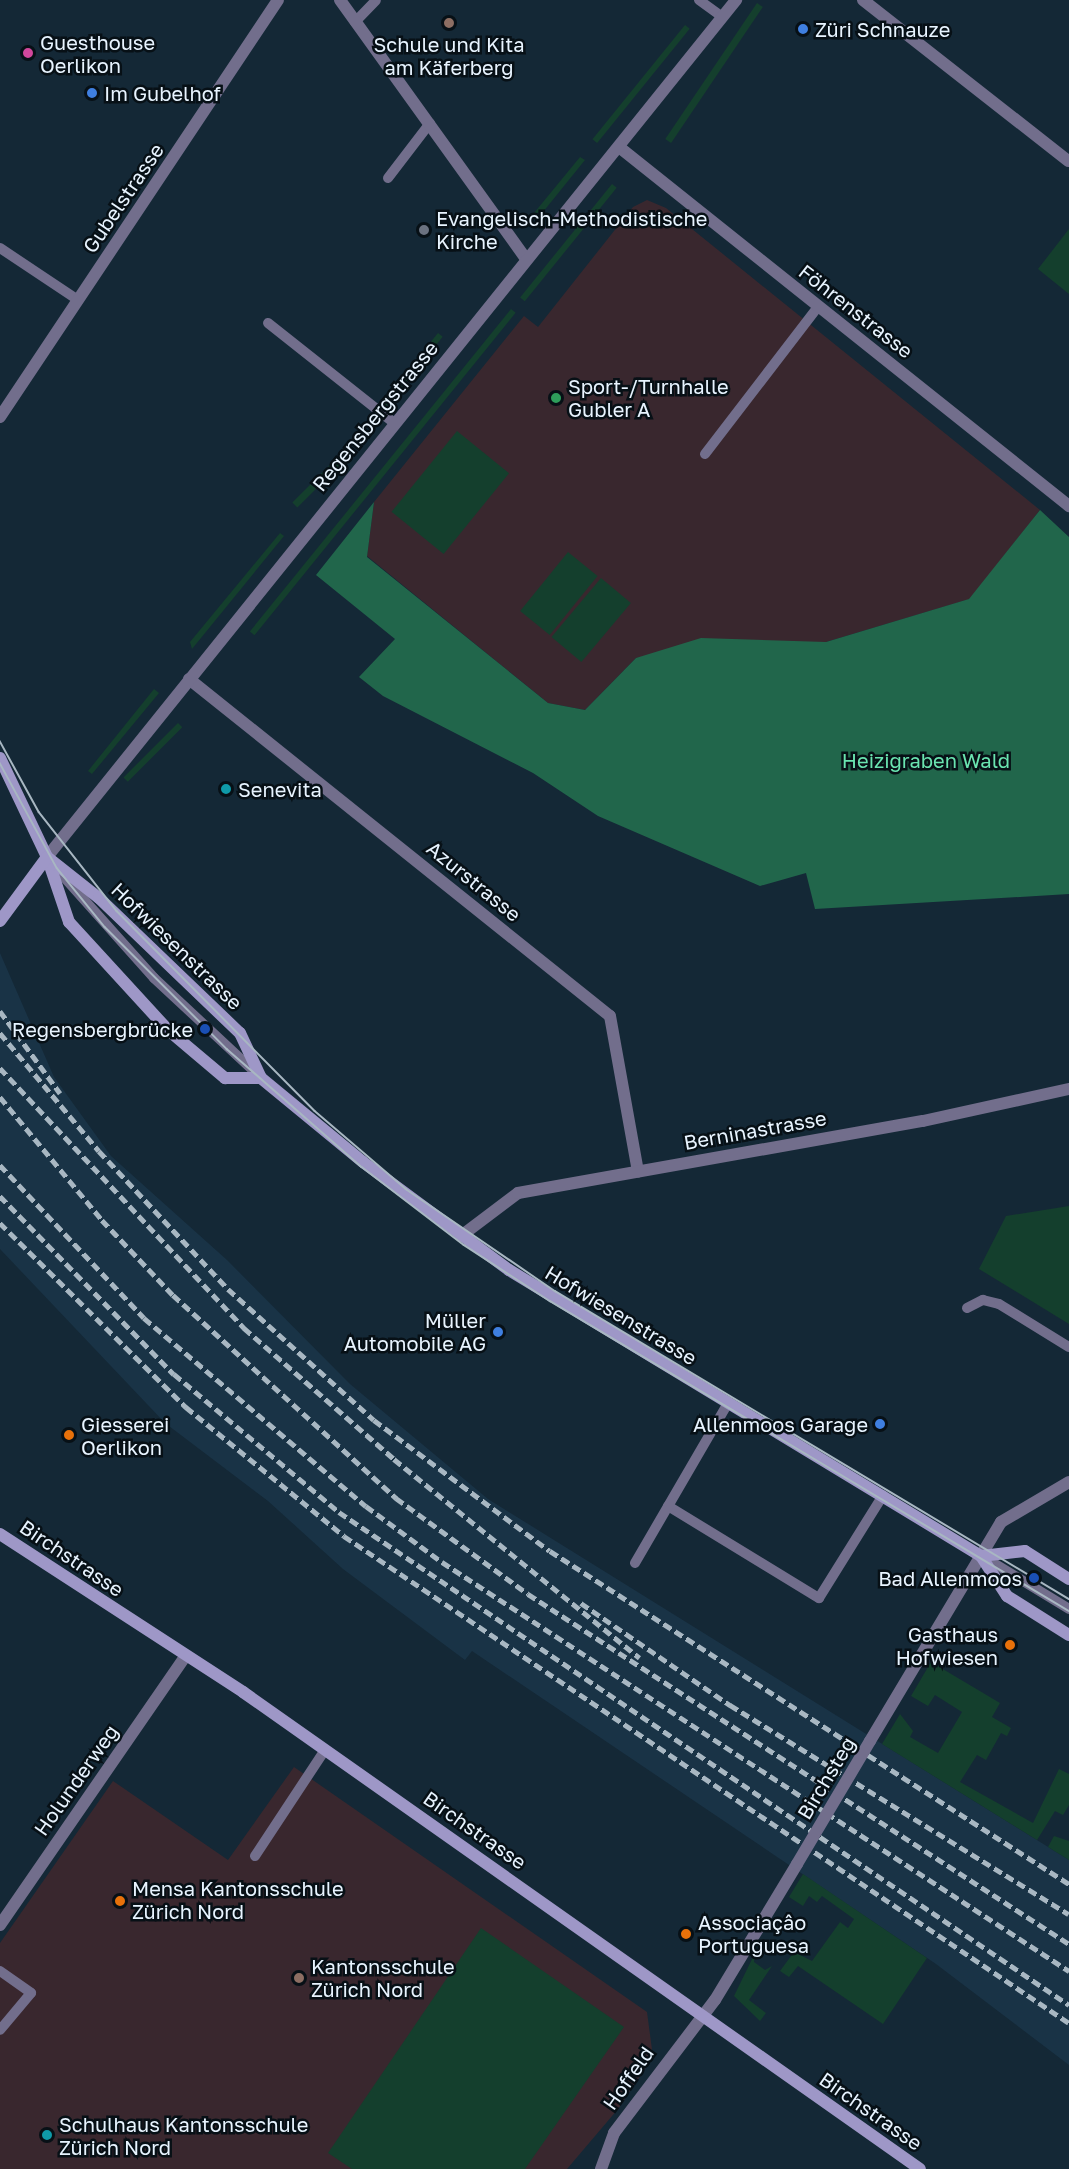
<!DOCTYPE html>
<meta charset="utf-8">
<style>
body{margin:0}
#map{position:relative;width:1069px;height:2169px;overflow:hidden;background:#142836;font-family:"Golos Text",sans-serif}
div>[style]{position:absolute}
.built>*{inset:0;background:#193346}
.education>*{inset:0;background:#39272e}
.green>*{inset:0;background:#143f2d;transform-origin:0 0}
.forest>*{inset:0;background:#21664b}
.lane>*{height:10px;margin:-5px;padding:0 5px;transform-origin:5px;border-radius:5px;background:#726e8c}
.street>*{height:12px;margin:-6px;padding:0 6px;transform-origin:6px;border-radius:6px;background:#726e8c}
.secondary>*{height:12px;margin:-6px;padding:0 6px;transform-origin:6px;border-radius:6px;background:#9e97c7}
.tram>*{height:1.5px;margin:-0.75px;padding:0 0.75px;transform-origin:0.75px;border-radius:0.75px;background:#a8b7c2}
.rail>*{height:4.5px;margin-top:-2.25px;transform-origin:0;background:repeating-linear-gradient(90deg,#a8b7c2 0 9px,transparent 0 13.5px)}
.street-bridge>*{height:12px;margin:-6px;padding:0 6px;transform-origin:6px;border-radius:6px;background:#726e8c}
.dots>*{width:16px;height:16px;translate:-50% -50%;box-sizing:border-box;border:3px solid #071016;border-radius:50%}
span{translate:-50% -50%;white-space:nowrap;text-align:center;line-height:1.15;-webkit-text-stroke:5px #071016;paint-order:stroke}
.poi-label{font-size:20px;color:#e8f4ff}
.left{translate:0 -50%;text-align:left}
.right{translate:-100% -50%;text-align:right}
.street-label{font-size:20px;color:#e8f4ff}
.park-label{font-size:20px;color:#6ae4b0}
</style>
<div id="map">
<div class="built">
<div style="clip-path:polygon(0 953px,54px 1077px,111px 1156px,227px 1260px,350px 1384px,488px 1499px,1069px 1860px,1069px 2065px,936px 1964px,472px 1651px,465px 1660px,343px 1569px,268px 1501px,165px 1423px,0 1249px)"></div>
</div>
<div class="education">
<div style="clip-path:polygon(647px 200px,666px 208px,1040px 510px,970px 599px,826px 642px,636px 658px,585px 710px,548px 703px,367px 556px,374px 502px,524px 316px,538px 327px,633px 207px)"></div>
<div style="clip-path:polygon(294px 1767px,647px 2012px,653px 2057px,618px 2109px,567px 2169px,0 2169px,0 1943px,113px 1781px,228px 1860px)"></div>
</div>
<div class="green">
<div style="left:757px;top:3px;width:7px;height:164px;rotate:34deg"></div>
<div style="left:685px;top:25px;width:6px;height:147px;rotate:39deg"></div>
<div style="clip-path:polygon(580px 157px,585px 160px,543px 212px,534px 213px)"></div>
<div style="left:612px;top:184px;width:6px;height:146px;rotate:39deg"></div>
<div style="clip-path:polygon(1069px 229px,1069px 294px,1038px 269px)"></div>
<div style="left:511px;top:309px;width:6px;height:415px;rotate:39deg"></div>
<div style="left:438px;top:333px;width:6px;height:89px;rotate:39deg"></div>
<div style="left:457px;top:431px;width:67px;height:104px;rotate:39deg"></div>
<div style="left:344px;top:451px;width:7px;height:73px;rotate:45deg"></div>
<div style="clip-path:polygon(280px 533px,284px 536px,192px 649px,190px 642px)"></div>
<div style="left:568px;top:552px;width:38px;height:76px;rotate:39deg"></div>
<div style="left:601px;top:578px;width:39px;height:77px;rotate:40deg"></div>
<div style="clip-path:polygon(154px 689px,159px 693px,92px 774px,88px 771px)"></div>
<div style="left:178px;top:723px;width:6px;height:77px;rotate:45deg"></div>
<div style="clip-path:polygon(1069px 1206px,1069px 1324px,979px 1269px,1006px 1216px)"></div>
<div style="clip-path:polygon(931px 1662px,1000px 1703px,992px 1717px,1011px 1728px,1007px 1736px,1001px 1733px,986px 1760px,977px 1755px,960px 1782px,1033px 1823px,1059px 1769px,1069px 1774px,1069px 1805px,1063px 1815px,1055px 1811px,1037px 1840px,882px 1744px,900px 1714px,913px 1731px,910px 1737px,938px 1753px,962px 1712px,935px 1695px,928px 1706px,911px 1696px)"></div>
<div style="clip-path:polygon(1054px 1836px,1069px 1841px,1069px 1860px,1048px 1847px)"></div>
<div style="clip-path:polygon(803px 1874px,927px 1958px,883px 2024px,798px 1966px,789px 1977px,780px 1971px,794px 1952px,812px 1961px,840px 1922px,848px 1928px,854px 1919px,822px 1896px,817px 1902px,809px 1896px,803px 1906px,789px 1897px)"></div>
<div style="clip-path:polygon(481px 1928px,624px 2027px,525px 2169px,352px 2169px,328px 2153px)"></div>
<div style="clip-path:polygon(755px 1953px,754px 1962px,765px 1970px,772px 1966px,749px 2000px,766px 2013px,760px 2021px,734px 1996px)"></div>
</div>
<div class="forest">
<div style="clip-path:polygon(374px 502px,367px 557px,548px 703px,585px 710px,636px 658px,701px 638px,826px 642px,969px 599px,1040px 510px,1069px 537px,1069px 894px,815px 909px,806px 873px,760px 886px,598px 816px,533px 773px,383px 696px,359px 677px,395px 639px,316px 575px)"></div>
</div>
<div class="lane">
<div style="left:699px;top:0;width:29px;rotate:36deg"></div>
<div style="left:355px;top:22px;width:30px;rotate:-46deg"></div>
<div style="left:388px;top:178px;width:69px;rotate:-52.6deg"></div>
<div style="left:0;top:248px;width:94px;rotate:33.7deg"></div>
<div style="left:268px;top:323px;width:161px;rotate:38.4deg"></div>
<div style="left:705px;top:454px;width:185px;rotate:-52.5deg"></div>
<div style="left:54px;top:866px;width:150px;rotate:48.2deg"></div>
<div style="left:154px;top:978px;width:144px;rotate:43deg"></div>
<div style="left:967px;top:1308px;width:18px;rotate:-27deg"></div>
<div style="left:983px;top:1300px;width:16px;rotate:14deg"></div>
<div style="left:999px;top:1304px;width:82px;rotate:31.6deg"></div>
<div style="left:668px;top:1506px;width:177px;rotate:31.4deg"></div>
<div style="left:819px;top:1598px;width:121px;rotate:-58.1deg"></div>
<div style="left:982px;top:1556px;width:102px;rotate:31.3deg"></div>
<div style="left:635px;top:1563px;width:185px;rotate:-59.8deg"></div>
<div style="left:255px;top:1856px;width:127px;rotate:-56.6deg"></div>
<div style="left:0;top:1971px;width:38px;rotate:35deg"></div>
<div style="left:31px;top:1993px;width:48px;rotate:130deg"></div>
</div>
<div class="street">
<div style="left:340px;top:0;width:317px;rotate:54.3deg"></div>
<div style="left:863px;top:0;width:261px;rotate:38.1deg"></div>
<div style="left:619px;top:147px;width:576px;rotate:38.58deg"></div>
<div style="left:0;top:417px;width:501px;rotate:-56.31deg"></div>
<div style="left:189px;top:679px;width:539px;rotate:38.68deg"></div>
<div style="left:610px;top:1016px;width:158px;rotate:79.8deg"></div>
<div style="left:47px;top:857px;width:1100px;rotate:-51.2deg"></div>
<div style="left:461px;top:1236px;width:71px;rotate:-37deg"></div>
<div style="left:518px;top:1193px;width:411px;rotate:-10.1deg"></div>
<div style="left:923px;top:1121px;width:149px;rotate:-12.4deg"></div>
<div style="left:870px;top:1741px;width:255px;rotate:-59.1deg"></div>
<div style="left:1001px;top:1522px;width:79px;rotate:-30.5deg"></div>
<div style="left:0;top:1925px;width:326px;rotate:-55.4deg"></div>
<div style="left:601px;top:2169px;width:38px;rotate:-70deg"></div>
<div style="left:614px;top:2133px;width:167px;rotate:-52.8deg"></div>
<div style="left:715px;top:2000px;width:159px;rotate:-58.9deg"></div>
</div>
<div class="secondary">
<div style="left:0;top:758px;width:110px;rotate:64.6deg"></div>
<div style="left:47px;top:857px;width:69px;rotate:71.3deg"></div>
<div style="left:69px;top:922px;width:147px;rotate:47.5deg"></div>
<div style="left:168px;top:1030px;width:75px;rotate:40.1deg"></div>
<div style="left:225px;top:1078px;width:36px"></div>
<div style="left:47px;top:857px;width:66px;rotate:38.3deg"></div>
<div style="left:99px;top:898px;width:195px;rotate:43.8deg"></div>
<div style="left:240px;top:1033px;width:50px;rotate:65deg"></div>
<div style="left:261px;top:1078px;width:132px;rotate:39.5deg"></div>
<div style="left:363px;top:1162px;width:182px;rotate:36.5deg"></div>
<div style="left:509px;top:1270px;width:552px;rotate:31.21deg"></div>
<div style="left:981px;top:1556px;width:48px;rotate:57deg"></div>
<div style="left:1007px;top:1596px;width:73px;rotate:32.2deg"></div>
<div style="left:0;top:921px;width:79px;rotate:-53.7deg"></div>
<div style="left:0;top:1534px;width:290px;rotate:33deg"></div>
<div style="left:243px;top:1692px;width:828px;rotate:35.17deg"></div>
<div style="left:981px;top:1556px;width:44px;rotate:-6.5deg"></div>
<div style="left:1025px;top:1551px;width:52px;rotate:32.5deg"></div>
</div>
<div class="tram">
<div style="left:0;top:741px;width:81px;rotate:61.2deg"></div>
<div style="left:39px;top:812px;width:126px;rotate:51.8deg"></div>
<div style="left:117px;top:911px;width:281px;rotate:45.3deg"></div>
<div style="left:315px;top:1111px;width:120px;rotate:40.6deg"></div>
<div style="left:406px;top:1189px;width:181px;rotate:34.4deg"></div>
<div style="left:555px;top:1291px;width:599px;rotate:30.93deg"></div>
<div style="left:0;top:763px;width:119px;rotate:61.5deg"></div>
<div style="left:57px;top:868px;width:76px;rotate:50.9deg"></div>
<div style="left:105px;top:927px;width:173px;rotate:45deg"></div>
<div style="left:227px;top:1049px;width:179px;rotate:41.2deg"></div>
<div style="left:362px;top:1167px;width:128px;rotate:37.4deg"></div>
<div style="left:464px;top:1245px;width:103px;rotate:33.1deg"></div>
<div style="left:550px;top:1301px;width:605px;rotate:30.85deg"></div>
</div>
<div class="rail">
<div style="left:0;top:1011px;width:102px;rotate:53.8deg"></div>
<div style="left:0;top:1033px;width:154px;rotate:50deg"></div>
<div style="left:99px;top:1151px;width:189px;rotate:46.9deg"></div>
<div style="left:228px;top:1289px;width:196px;rotate:41.9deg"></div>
<div style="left:374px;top:1420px;width:219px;rotate:36.7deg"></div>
<div style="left:550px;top:1551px;width:617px;rotate:32.68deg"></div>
<div style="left:0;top:1068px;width:357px;rotate:46.8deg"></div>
<div style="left:244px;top:1328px;width:199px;rotate:41.1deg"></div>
<div style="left:394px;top:1459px;width:316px;rotate:39deg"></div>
<div style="left:0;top:1097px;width:160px;rotate:50.3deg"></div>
<div style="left:102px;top:1220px;width:103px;rotate:46.6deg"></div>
<div style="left:173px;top:1295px;width:302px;rotate:42.3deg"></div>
<div style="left:396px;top:1498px;width:163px;rotate:36deg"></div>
<div style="left:528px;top:1594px;width:644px;rotate:32.9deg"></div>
<div style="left:0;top:1165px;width:210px;rotate:46.7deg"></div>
<div style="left:144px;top:1318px;width:291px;rotate:40.3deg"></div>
<div style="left:366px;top:1506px;width:94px;rotate:36.4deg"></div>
<div style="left:442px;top:1562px;width:749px;rotate:33.12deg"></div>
<div style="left:0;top:1196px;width:249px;rotate:45.7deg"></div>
<div style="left:174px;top:1374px;width:215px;rotate:39.9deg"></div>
<div style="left:339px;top:1512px;width:881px;rotate:34.03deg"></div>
<div style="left:0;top:1223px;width:262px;rotate:44.7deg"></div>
<div style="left:186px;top:1407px;width:204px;rotate:39.2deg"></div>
<div style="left:344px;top:1536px;width:873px;rotate:33.89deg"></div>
<div style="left:581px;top:1603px;width:181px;rotate:34.4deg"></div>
<div style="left:730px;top:1705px;width:398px;rotate:31.7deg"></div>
</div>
<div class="street-bridge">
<div style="left:797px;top:1864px;width:143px;rotate:-59.3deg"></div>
</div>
<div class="dots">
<div style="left:449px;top:23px;background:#8d6e63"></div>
<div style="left:803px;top:29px;background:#3f7fe0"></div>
<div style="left:28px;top:53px;background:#d1479c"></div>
<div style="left:92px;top:93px;background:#3f7fe0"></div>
<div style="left:424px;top:230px;background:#6b7280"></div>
<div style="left:556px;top:398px;background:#2e9e5b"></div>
<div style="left:226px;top:789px;background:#0f9aa8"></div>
<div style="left:205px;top:1029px;background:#1a4fb4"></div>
<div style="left:498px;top:1332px;background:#3f7fe0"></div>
<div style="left:880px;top:1424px;background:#3f7fe0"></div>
<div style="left:69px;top:1435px;background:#e8710a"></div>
<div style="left:1034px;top:1578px;background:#1a4fb4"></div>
<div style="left:1010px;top:1645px;background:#e8710a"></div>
<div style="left:120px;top:1901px;background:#e8710a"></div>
<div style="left:686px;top:1934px;background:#e8710a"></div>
<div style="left:299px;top:1978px;background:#8d6e63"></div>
<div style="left:47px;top:2135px;background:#0f9aa8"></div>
</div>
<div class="poi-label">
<span class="left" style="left:815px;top:29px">Züri Schnauze</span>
<span class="left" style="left:40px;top:54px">Guesthouse<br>Oerlikon</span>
<span style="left:449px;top:56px">Schule und Kita<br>am Käferberg</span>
<span class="left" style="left:104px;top:93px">Im Gubelhof</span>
<span class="left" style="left:436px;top:230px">Evangelisch-Methodistische<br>Kirche</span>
<span class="left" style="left:568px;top:398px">Sport-/Turnhalle<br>Gubler A</span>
<span class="left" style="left:238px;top:789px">Senevita</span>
<span class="right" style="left:193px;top:1029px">Regensbergbrücke</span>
<span class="right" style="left:486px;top:1332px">Müller<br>Automobile AG</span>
<span class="left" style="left:81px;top:1436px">Giesserei<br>Oerlikon</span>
<span class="right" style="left:868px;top:1424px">Allenmoos Garage</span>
<span class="right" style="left:1022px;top:1578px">Bad Allenmoos</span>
<span class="right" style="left:998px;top:1646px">Gasthaus<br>Hofwiesen</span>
<span class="left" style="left:132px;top:1900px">Mensa Kantonsschule<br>Zürich Nord</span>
<span class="left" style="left:698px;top:1934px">Associaçâo<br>Portuguesa</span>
<span class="left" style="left:311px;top:1978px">Kantonsschule<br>Zürich Nord</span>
<span class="left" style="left:59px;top:2136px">Schulhaus Kantonsschule<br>Zürich Nord</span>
</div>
<div class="street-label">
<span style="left:123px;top:198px;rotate:-56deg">Gubelstrasse</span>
<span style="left:856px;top:311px;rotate:38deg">Föhrenstrasse</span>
<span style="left:375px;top:416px;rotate:-51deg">Regensbergstrasse</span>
<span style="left:474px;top:881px;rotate:39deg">Azurstrasse</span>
<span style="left:177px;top:946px;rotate:44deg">Hofwiesenstrasse</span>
<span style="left:755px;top:1130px;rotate:-10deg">Berninastrasse</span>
<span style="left:621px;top:1315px;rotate:31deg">Hofwiesenstrasse</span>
<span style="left:72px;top:1558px;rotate:34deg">Birchstrasse</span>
<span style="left:826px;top:1778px;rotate:-59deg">Birchsteg</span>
<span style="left:76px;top:1780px;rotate:-55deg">Holunderweg</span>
<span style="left:475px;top:1830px;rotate:35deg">Birchstrasse</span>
<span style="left:628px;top:2078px;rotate:-55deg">Hoffeld</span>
<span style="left:871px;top:2111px;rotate:35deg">Birchstrasse</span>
</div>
<div class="park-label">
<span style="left:926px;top:760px">Heizigraben Wald</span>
</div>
</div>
